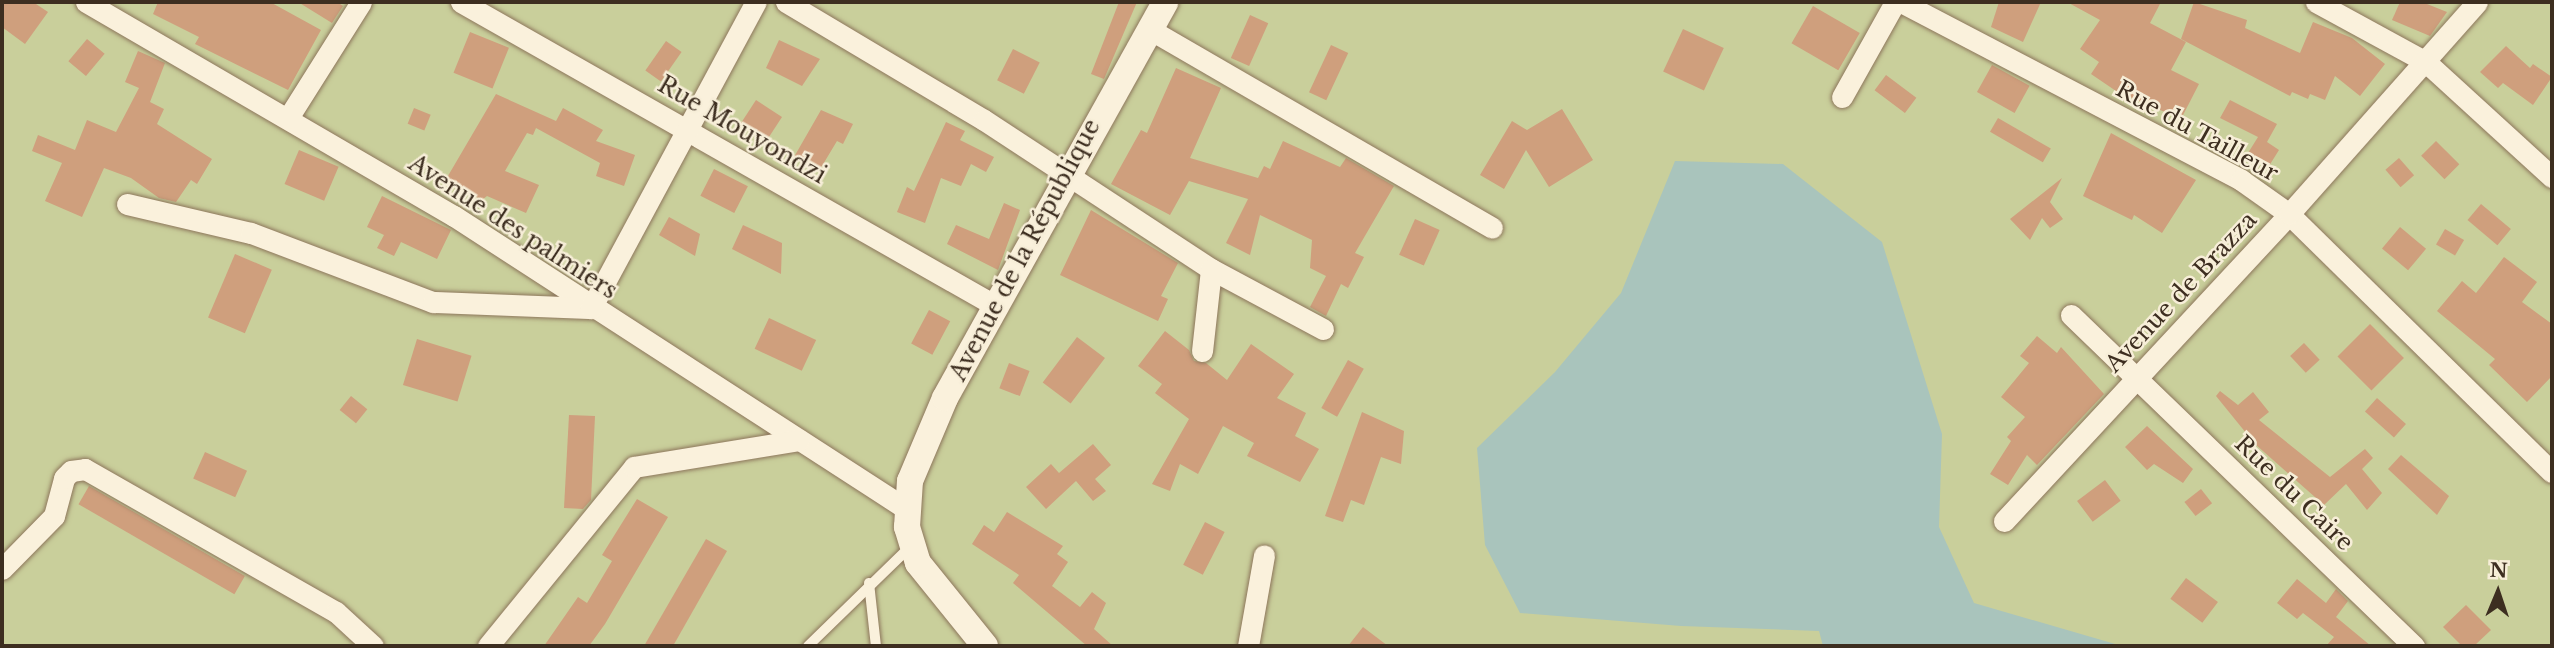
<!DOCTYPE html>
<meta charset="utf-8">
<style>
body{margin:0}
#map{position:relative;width:2554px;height:648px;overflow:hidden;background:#f0e4c8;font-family:"Libre Baskerville",serif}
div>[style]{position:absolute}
.green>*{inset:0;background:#c9cf9b;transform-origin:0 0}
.water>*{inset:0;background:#a9c4bc}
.building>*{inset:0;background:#cf9f7d;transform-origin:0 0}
.roads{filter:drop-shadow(0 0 2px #8d765c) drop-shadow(0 0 2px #8d765c)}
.service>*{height:10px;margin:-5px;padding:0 5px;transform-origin:5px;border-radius:5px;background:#faf1dc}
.minor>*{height:21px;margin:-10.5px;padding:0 10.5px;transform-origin:10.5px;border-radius:10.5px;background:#faf1dc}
.tertiary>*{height:26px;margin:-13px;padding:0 13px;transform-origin:13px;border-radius:13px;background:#faf1dc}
span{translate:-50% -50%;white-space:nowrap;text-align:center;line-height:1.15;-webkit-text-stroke:5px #f7eed8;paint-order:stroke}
.street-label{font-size:23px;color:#3d2e20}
.frame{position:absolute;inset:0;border:4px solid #3d2e20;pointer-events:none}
.north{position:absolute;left:2463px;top:557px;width:70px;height:70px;-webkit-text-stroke:5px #f7eed8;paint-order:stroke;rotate:2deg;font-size:19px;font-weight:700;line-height:28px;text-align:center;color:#3d2e20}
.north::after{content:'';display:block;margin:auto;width:24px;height:32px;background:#3d2e20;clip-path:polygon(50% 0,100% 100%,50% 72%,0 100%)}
</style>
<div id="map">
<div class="green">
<div style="left:2px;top:2px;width:2550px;height:644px"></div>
</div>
<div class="water">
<div style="clip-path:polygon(1675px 161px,1783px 164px,1882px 242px,1942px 434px,1939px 527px,1974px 603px,2122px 646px,1823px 646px,1819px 631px,1681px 626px,1520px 613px,1485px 545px,1477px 448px,1555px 372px,1621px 293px)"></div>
</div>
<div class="building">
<div style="clip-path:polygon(2px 2px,33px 2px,48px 12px,25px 44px,2px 27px)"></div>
<div style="clip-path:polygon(158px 2px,270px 2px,321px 30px,288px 90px,195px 44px,199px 37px,153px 14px)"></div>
<div style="clip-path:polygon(298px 2px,337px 2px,343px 6px,332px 23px)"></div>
<div style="clip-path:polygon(1119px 2px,1137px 2px,1104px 79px,1091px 74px)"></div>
<div style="clip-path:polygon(1999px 2px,2041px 2px,2023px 42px,1991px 27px)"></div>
<div style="clip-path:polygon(2067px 2px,2161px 2px,2150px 23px,2186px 42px,2171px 70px,2199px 84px,2181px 119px,2116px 91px,2091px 74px,2099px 62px,2080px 49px,2100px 20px)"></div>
<div style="clip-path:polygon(2194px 2px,2247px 20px,2245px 28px,2300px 53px,2313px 22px,2352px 38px,2385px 64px,2360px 96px,2335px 76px,2325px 100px,2310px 94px,2308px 99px,2292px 92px,2290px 96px,2181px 39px)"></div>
<div style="clip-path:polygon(2400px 2px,2422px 2px,2447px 12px,2430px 36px,2392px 20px)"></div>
<div style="left:1813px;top:6px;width:54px;height:43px;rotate:30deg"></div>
<div style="left:1250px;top:15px;width:20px;height:47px;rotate:24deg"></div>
<div style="left:1683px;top:29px;width:45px;height:47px;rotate:25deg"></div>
<div style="left:470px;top:32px;width:42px;height:44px;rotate:22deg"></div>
<div style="left:87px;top:39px;width:23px;height:29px;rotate:40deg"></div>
<div style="clip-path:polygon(779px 40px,820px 59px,802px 86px,766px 68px)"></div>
<div style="left:666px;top:41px;width:19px;height:36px;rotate:35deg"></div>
<div style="left:1331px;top:45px;width:19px;height:52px;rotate:25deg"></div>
<div style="clip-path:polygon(2506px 46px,2530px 68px,2533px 64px,2552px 77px,2533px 105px,2503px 83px,2498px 88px,2480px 72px)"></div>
<div style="left:1013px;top:49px;width:30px;height:35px;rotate:27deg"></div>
<div style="clip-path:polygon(138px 51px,165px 63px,150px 102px,164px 109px,157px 124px,212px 159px,197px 184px,191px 180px,176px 202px,159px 198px,131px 178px,104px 168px,82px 217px,45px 201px,62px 163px,32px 151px,38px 135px,75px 150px,87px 120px,116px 132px,139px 88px,125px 82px)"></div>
<div style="left:1992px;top:65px;width:43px;height:31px;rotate:29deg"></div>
<div style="clip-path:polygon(1176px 68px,1221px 88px,1190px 158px,1258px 178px,1264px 166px,1270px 169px,1283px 141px,1340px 167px,1346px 158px,1394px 186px,1355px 253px,1364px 257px,1348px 288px,1341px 284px,1326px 316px,1310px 307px,1326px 276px,1310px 268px,1312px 240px,1260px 215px,1250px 255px,1226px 243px,1248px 199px,1189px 181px,1170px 215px,1111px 184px,1141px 130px,1147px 133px)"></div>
<div style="left:1886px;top:75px;width:38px;height:19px;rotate:37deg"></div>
<div style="clip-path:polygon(496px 94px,556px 121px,563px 108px,603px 130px,596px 141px,635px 155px,624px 186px,596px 176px,600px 163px,536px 128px,533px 135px,527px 133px,505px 171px,539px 185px,526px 213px,487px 196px,482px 200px,445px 181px)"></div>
<div style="left:756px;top:100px;width:31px;height:29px;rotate:33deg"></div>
<div style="clip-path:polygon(2230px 100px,2277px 124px,2267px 142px,2279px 150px,2269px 166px,2248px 153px,2258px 137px,2220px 118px)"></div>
<div style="left:414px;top:108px;width:18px;height:17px;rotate:22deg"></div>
<div style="clip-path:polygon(1562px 109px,1593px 160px,1549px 187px,1526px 150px,1504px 189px,1480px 175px,1512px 121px,1527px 130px)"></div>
<div style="clip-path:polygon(821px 110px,853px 124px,843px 144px,837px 141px,819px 171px,794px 157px)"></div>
<div style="left:1998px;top:118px;width:61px;height:16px;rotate:30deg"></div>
<div style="clip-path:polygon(946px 122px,965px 131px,960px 140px,994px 157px,986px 172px,971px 164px,961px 186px,941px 178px,925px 223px,897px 212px,907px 187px,914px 191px)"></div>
<div style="clip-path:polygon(2111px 133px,2196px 180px,2162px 233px,2134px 215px,2132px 220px,2083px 196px)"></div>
<div style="left:2436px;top:141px;width:33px;height:21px;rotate:45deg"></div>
<div style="left:299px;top:150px;width:43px;height:37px;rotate:23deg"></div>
<div style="left:2399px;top:158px;width:23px;height:18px;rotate:49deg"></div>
<div style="left:714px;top:169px;width:38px;height:30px;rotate:27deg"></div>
<div style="clip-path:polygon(2062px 178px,2050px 202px,2063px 219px,2050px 228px,2042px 218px,2030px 240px,2010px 219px)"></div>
<div style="clip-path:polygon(382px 196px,451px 230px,437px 259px,401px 242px,394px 256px,377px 248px,384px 235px,367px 227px)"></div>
<div style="clip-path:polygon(1004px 203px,1020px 210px,998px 270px,947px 244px,956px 225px,989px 239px)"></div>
<div style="left:2481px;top:204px;width:39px;height:21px;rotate:40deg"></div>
<div style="clip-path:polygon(1091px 210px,1178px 263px,1161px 296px,1168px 299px,1158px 321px,1060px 275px)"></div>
<div style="clip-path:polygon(669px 217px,700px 234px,695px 256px,659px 235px)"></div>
<div style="left:1415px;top:219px;width:27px;height:39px;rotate:24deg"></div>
<div style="clip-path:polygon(743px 225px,782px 243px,781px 274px,732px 249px)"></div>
<div style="left:2400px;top:227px;width:34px;height:28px;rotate:40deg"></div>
<div style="left:2445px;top:229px;width:22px;height:18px;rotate:30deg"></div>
<div style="left:235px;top:254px;width:40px;height:69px;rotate:23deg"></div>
<div style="clip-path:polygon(2504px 257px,2537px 282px,2522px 302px,2552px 324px,2552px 376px,2527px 402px,2489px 365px,2495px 359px,2437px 311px,2462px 281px,2476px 293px)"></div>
<div style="left:929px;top:310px;width:24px;height:38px;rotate:28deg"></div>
<div style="left:769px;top:318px;width:52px;height:34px;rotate:25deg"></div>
<div style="left:2370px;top:324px;width:48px;height:46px;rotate:45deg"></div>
<div style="clip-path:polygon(1165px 331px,1189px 350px,1194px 361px,1206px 363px,1227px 380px,1251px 344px,1294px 374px,1277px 398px,1306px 413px,1295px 436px,1319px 449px,1300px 482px,1247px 456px,1254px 443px,1223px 426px,1198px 474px,1180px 464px,1170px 491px,1152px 484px,1189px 419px,1155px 393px,1162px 384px,1138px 366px)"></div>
<div style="clip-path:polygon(2037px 336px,2057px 353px,2061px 347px,2104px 394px,2037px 465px,2027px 455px,2008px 485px,1990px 474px,2011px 441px,2007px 437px,2025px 417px,2001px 397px,2029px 363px,2020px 356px)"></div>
<div style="left:1077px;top:337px;width:35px;height:57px;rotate:37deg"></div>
<div style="left:417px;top:339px;width:57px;height:48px;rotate:17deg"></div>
<div style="left:2304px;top:343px;width:23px;height:19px;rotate:47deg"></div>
<div style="left:1348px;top:360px;width:18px;height:55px;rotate:29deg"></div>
<div style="left:1009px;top:363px;width:22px;height:27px;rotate:21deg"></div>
<div style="clip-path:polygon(2220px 391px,2238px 405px,2253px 392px,2269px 412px,2259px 420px,2330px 477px,2365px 449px,2373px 458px,2362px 469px,2382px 493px,2367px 510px,2346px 484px,2324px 505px,2255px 444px,2216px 396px)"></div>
<div style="left:351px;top:396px;width:21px;height:18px;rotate:39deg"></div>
<div style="left:2377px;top:398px;width:39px;height:18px;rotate:42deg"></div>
<div style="clip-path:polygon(1362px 412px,1404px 431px,1401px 464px,1381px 457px,1364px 505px,1351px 500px,1343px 522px,1325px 516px)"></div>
<div style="clip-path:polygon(569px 415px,595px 416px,591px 500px,583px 509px,564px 508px)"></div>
<div style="clip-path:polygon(2147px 426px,2193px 469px,2183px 483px,2154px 464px,2147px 470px,2125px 447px)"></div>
<div style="clip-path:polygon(1093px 444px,1111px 465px,1095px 479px,1106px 491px,1093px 501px,1076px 481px,1046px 509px,1026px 487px,1051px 464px,1059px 473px)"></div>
<div style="left:205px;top:452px;width:46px;height:29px;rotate:24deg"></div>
<div style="clip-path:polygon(2401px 455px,2449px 496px,2437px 515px,2388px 469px)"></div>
<div style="left:2105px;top:480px;width:26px;height:35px;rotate:53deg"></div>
<div style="left:89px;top:486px;width:180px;height:21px;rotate:30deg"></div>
<div style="left:2201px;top:489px;width:18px;height:21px;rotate:52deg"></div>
<div style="clip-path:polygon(637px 499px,668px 517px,605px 624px,589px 646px,544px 646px,578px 597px,587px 603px,612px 561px,602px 555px)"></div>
<div style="clip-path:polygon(1007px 512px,1063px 546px,1057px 554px,1068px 562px,1052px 586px,1080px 607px,1092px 592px,1106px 603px,1094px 629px,1113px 646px,1087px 646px,1013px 583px,1019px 575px,972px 544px,984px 525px,994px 532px)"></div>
<div style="left:1205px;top:522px;width:22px;height:48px;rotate:27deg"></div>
<div style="clip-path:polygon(706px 539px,727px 551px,673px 646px,644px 646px)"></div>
<div style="left:2186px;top:578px;width:40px;height:26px;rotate:37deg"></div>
<div style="clip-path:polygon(2297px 579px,2326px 603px,2336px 589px,2348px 601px,2336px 617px,2371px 646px,2326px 646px,2334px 637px,2303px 613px,2297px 619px,2277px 603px)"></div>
<div style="clip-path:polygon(2466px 605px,2491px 630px,2474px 646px,2462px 646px,2443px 627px)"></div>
<div style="clip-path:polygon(1363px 627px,1388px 646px,1348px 646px)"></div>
</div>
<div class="roads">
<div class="service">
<div style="left:869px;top:583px;width:63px;rotate:83.7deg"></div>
<div style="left:808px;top:646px;width:144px;rotate:-44.2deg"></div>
</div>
<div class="minor">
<div style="left:86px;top:2px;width:426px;rotate:30.2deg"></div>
<div style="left:454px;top:216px;width:537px;rotate:32.92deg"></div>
<div style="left:461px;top:2px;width:615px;rotate:29.61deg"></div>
<div style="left:786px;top:2px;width:230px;rotate:30.8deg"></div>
<div style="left:984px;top:120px;width:272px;rotate:33.3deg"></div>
<div style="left:1211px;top:269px;width:127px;rotate:28.2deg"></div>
<div style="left:1901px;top:2px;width:384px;rotate:27.6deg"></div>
<div style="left:2241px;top:180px;width:59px;rotate:35.3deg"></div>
<div style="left:2289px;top:214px;width:368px;rotate:44.5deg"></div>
<div style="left:2316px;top:2px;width:125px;rotate:28.6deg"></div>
<div style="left:2426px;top:62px;width:171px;rotate:42.4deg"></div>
<div style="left:1151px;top:30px;width:394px;rotate:30.1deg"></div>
<div style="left:1842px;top:97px;width:109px;rotate:-60.8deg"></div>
<div style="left:288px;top:118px;width:137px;rotate:-57.8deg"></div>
<div style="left:127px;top:204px;width:127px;rotate:13.2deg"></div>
<div style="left:251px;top:233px;width:195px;rotate:20.8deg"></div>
<div style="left:433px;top:302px;width:158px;rotate:2.2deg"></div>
<div style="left:591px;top:308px;width:348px;rotate:-61.7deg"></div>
<div style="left:2071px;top:315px;width:477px;rotate:44deg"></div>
<div style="left:1202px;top:351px;width:82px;rotate:-83.7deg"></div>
<div style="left:2004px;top:521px;width:419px;rotate:-47.1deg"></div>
<div style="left:2289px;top:214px;width:283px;rotate:-48.4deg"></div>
<div style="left:2px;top:569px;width:74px;rotate:-45.5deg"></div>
<div style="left:54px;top:516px;width:39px;rotate:-75deg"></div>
<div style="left:64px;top:478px;width:10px;rotate:-45deg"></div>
<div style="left:71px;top:471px;width:14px;rotate:-8deg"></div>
<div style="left:85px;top:469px;width:289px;rotate:29.7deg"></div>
<div style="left:336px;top:612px;width:50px;rotate:42.6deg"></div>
<div style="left:488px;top:646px;width:231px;rotate:-50.8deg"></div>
<div style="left:634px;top:467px;width:167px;rotate:-9.3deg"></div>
<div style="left:1248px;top:646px;width:92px;rotate:-80deg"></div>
</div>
<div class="tertiary">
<div style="left:985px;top:646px;width:107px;rotate:-128.9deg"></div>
<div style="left:918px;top:563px;width:38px;rotate:-107deg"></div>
<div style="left:907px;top:527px;width:46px;rotate:-86.3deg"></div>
<div style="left:910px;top:481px;width:90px;rotate:-67.1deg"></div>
<div style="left:945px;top:398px;width:453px;rotate:-60.9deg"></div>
</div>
</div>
<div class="street-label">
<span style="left:742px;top:130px;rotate:30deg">Rue Mouyondzi</span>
<span style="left:2197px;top:131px;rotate:29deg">Rue du Tailleur</span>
<span style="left:513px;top:227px;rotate:33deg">Avenue des palmiers</span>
<span style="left:1025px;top:250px;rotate:-62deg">Avenue de la République</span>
<span style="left:2181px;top:292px;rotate:-47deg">Avenue de Brazza</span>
<span style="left:2294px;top:493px;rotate:44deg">Rue du Caire</span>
</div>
<div class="frame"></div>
<div class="north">N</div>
</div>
